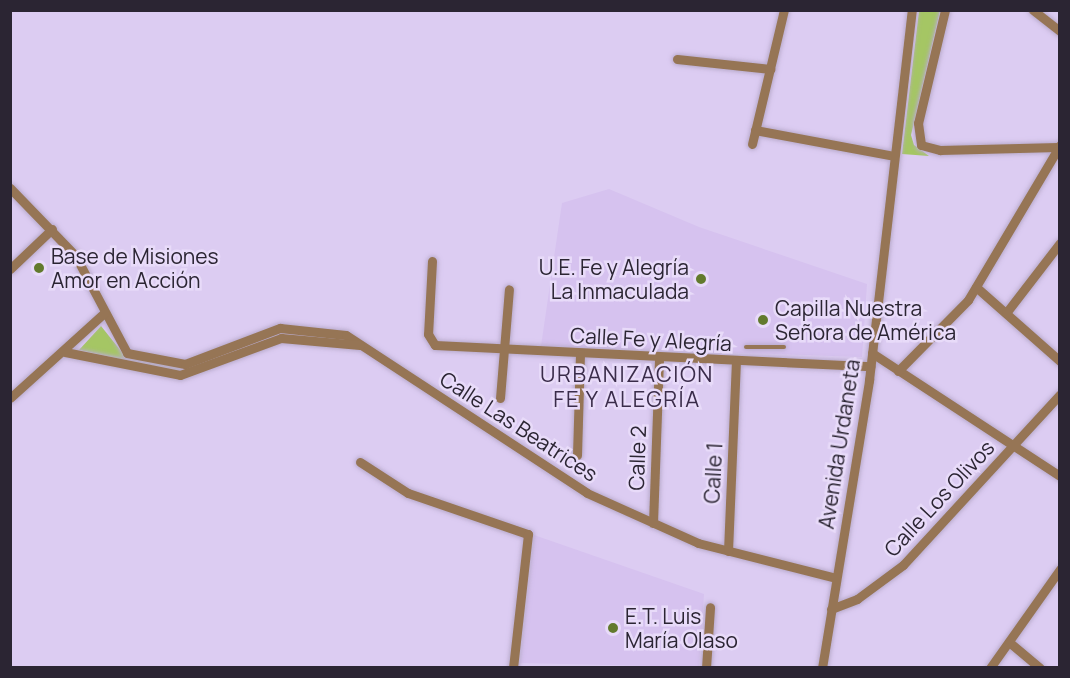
<!DOCTYPE html>
<meta charset="utf-8">
<style>
body{margin:0}
#map{position:relative;width:1070px;height:678px;overflow:hidden;background:#dcccf2;font-family:Manrope,sans-serif}
div>[style]{position:absolute}
.built>*{inset:0;background:#d6c2ef}
.green>*{inset:0;background:#a5c664}
.roads{filter:drop-shadow(0 0 2px #b9abcc) drop-shadow(0 0 2px #b9abcc)}
.service>*{height:4.5px;margin:-2.25px;padding:0 2.25px;transform-origin:2.25px;border-radius:2.25px;background:#967555}
.minor>*{height:9px;margin:-4.5px;padding:0 4.5px;transform-origin:4.5px;border-radius:4.5px;background:#967555}
.dots>*{width:16px;height:16px;translate:-50% -50%;box-sizing:border-box;border:3px solid #e8dbf9;border-radius:50%}
span{translate:-50% -50%;white-space:nowrap;text-align:center;line-height:1.15;-webkit-text-stroke:5px #e8dbf9;paint-order:stroke}
.poi-label{font-size:21px;color:#2b2533}
.left{translate:0 -50%;text-align:left}
.right{translate:-100% -50%;text-align:right}
.street-label{font-size:21px;color:#2b2533}
.neighbourhood-label{font-size:22px;color:#3a2c4a;letter-spacing:1.5px}
.frame{position:absolute;inset:0;border:12px solid #2b2533;pointer-events:none}
</style>
<div id="map">
<div class="built">
<div style="clip-path:polygon(609px 189px,699px 227px,867px 284px,862px 357px,541px 346px,562px 203px)"></div>
<div style="clip-path:polygon(534px 535px,704px 594px,699px 667px,520px 663px)"></div>
</div>
<div class="green">
<div style="clip-path:polygon(919px 11px,940px 11px,911px 135px,914px 145px,929px 156px,902px 154px)"></div>
<div style="clip-path:polygon(101px 326px,125px 356px,180px 368px,280px 331px,346px 340px,295px 335px,180px 372px,79px 350px)"></div>
</div>
<div class="roads">
<div class="service">
<div style="left:746px;top:347px;width:38px"></div>
</div>
<div class="minor">
<div style="left:945px;top:10px;width:116px;rotate:103.4deg"></div>
<div style="left:918px;top:123px;width:22px;rotate:82deg"></div>
<div style="left:921px;top:145px;width:20px;rotate:15deg"></div>
<div style="left:940px;top:150px;width:118px;rotate:-1.5deg"></div>
<div style="left:1033px;top:10px;width:34px;rotate:38deg"></div>
<div style="left:677px;top:59px;width:94px;rotate:6.1deg"></div>
<div style="left:755px;top:130px;width:141px;rotate:10.6deg"></div>
<div style="left:752px;top:144px;width:138px;rotate:-76.6deg"></div>
<div style="left:10px;top:188px;width:93px;rotate:45.9deg"></div>
<div style="left:75px;top:255px;width:111px;rotate:62deg"></div>
<div style="left:127px;top:353px;width:59px;rotate:10.7deg"></div>
<div style="left:185px;top:364px;width:102px;rotate:-20.8deg"></div>
<div style="left:280px;top:328px;width:66px;rotate:6.1deg"></div>
<div style="left:346px;top:335px;width:288px;rotate:33.2deg"></div>
<div style="left:587px;top:493px;width:122px;rotate:24.2deg"></div>
<div style="left:698px;top:543px;width:142px;rotate:14.2deg"></div>
<div style="left:432px;top:261px;width:73px;rotate:93.1deg"></div>
<div style="left:428px;top:334px;width:13px;rotate:58deg"></div>
<div style="left:435px;top:345px;width:436px;rotate:2.8deg"></div>
<div style="left:10px;top:269px;width:58px;rotate:-43.6deg"></div>
<div style="left:976px;top:287px;width:112px;rotate:41.4deg"></div>
<div style="left:1006px;top:313px;width:88px;rotate:-52.4deg"></div>
<div style="left:65px;top:352px;width:117px;rotate:11.3deg"></div>
<div style="left:180px;top:375px;width:108px;rotate:-20.1deg"></div>
<div style="left:281px;top:338px;width:79px;rotate:5.1deg"></div>
<div style="left:872px;top:353px;width:225px;rotate:33.2deg"></div>
<div style="left:898px;top:371px;width:100px;rotate:-45.4deg"></div>
<div style="left:968px;top:300px;width:180px;rotate:-59.3deg"></div>
<div style="left:10px;top:398px;width:127px;rotate:-42.1deg"></div>
<div style="left:500px;top:398px;width:109px;rotate:-85.3deg"></div>
<div style="left:577px;top:455px;width:101px;rotate:-88.3deg"></div>
<div style="left:360px;top:462px;width:57px;rotate:32.9deg"></div>
<div style="left:408px;top:493px;width:127px;rotate:18.9deg"></div>
<div style="left:528px;top:534px;width:135px;rotate:96.4deg"></div>
<div style="left:653px;top:523px;width:166px;rotate:-87.9deg"></div>
<div style="left:728px;top:551px;width:191px;rotate:-87.6deg"></div>
<div style="left:831px;top:609px;width:28px;rotate:-21deg"></div>
<div style="left:857px;top:599px;width:57px;rotate:-36.5deg"></div>
<div style="left:903px;top:565px;width:232px;rotate:-47.4deg"></div>
<div style="left:1009px;top:642px;width:40px;rotate:40deg"></div>
<div style="left:706px;top:668px;width:61px;rotate:-86.2deg"></div>
<div style="left:822px;top:668px;width:292px;rotate:-80.7deg"></div>
<div style="left:869px;top:380px;width:372px;rotate:-83.4deg"></div>
<div style="left:990px;top:668px;width:121px;rotate:-54.7deg"></div>
</div>
</div>
<div class="dots">
<div style="left:39px;top:268px;background:#627a2d"></div>
<div style="left:701px;top:279px;background:#627a2d"></div>
<div style="left:763px;top:320px;background:#627a2d"></div>
<div style="left:613px;top:628px;background:#627a2d"></div>
</div>
<div class="poi-label">
<span class="left" style="left:51px;top:268px">Base de Misiones<br>Amor en Acción</span>
<span class="right" style="left:689px;top:279px">U.E. Fe y Alegría<br>La Inmaculada</span>
<span class="left" style="left:775px;top:320px">Capilla Nuestra<br>Señora de América</span>
<span class="left" style="left:625px;top:628px">E.T. Luis<br>María Olaso</span>
</div>
<div class="street-label">
<span style="left:651px;top:339px;rotate:3deg">Calle Fe y Alegría</span>
<span style="left:519px;top:426px;rotate:33deg">Calle Las Beatrices</span>
<span style="left:839px;top:444px;rotate:-81deg">Avenida Urdaneta</span>
<span style="left:637px;top:458px;rotate:-88deg">Calle 2</span>
<span style="left:713px;top:473px;rotate:-87deg">Calle 1</span>
<span style="left:939px;top:498px;rotate:-47deg">Calle Los Olivos</span>
</div>
<div class="neighbourhood-label">
<span style="left:627px;top:387px">URBANIZACIÓN<br>FE Y ALEGRÍA</span>
</div>
<div class="frame"></div>
</div>
